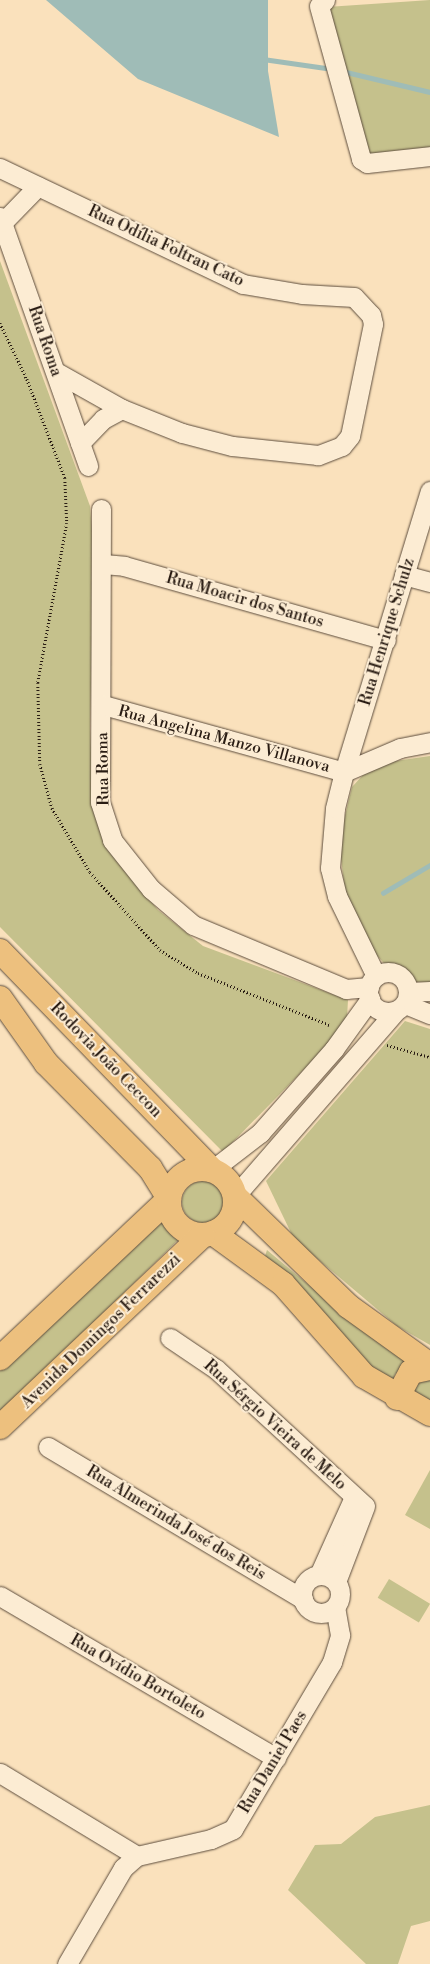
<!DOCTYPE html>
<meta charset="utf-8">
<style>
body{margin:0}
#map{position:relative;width:430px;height:1964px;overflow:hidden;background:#fae1bc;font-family:"Libre Bodoni",serif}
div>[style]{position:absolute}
.green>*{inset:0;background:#c5c18c;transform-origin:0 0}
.round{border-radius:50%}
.water>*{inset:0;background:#9fbcb7}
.stream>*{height:4.5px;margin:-2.25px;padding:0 2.25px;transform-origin:2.25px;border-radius:2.25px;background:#9fbcb7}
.path>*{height:2.5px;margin-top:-1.25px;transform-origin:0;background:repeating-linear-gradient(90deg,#291c13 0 1px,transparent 0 3.5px)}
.roads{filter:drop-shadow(0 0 1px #5d4d3d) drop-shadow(0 0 1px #5d4d3d)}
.minor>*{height:19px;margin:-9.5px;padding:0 9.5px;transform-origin:9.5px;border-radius:9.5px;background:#fcecd3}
.minor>.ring{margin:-9.5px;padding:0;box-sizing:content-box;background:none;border:19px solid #fcecd3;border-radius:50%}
.major>*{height:24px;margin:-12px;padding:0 12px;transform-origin:12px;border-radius:12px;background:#edc07e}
.major>.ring{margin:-12px;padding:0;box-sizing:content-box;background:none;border:24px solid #edc07e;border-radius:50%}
span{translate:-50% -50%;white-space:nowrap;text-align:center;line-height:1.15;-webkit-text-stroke:4px #fcecd3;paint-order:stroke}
.street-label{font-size:16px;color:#291c13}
</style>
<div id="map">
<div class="green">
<div style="clip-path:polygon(430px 0,430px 148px,368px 154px,327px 7px)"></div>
<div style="clip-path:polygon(0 261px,90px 506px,94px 555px,90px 728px,93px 803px,104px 845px,158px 910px,203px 946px,348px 1000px,347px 1018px,324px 1049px,223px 1152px,0 927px)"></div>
<div style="clip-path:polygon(430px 756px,430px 983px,413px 982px,391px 971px,372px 950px,345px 893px,339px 840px,352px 787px,363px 775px,388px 762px)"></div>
<div style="clip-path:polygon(405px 1021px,430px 1029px,430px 1345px,397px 1326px,294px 1239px,266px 1181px)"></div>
<div class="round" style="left:182px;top:1181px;width:42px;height:42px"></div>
<div style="clip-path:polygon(161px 1217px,180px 1238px,0 1414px,0 1371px)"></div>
<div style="clip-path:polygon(267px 1250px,366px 1333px,413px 1362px,395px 1374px,391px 1390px,334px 1335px,265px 1256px)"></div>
<div style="clip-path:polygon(422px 1377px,430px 1380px,430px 1407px,410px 1398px,410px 1385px)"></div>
<div style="clip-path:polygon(430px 1470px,430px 1529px,405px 1515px)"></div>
<div style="left:389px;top:1579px;width:48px;height:22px;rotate:31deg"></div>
<div style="clip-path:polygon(430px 1805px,430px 1921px,411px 1926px,398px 1964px,366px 1964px,288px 1890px,315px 1845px,341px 1844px,375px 1817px)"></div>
</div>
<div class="water">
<div style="clip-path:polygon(46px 0,268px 0,268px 71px,279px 137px,138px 79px)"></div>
</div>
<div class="stream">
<div style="left:263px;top:59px;width:70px;rotate:8.2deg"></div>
<div style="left:342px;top:71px;width:90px;rotate:13.4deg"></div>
<div style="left:383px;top:893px;width:55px;rotate:-30.8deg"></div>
</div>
<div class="path">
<div style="left:0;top:323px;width:62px;rotate:64.3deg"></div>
<div style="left:27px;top:379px;width:106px;rotate:69deg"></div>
<div style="left:65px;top:478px;width:45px;rotate:87.5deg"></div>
<div style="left:67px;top:523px;width:163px;rotate:100.3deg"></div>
<div style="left:38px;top:683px;width:81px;rotate:88.6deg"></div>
<div style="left:40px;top:764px;width:46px;rotate:74.7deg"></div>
<div style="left:52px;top:808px;width:74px;rotate:59.3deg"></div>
<div style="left:90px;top:872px;width:105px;rotate:48.1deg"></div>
<div style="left:160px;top:950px;width:44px;rotate:31.2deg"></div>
<div style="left:198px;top:973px;width:142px;rotate:21.5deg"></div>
<div style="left:387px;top:1045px;width:45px;rotate:15.6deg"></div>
</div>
<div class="roads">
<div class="minor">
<div style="left:325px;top:0;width:8px;rotate:135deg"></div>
<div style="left:319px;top:6px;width:159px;rotate:74.6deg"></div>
<div style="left:361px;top:159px;width:7px;rotate:34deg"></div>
<div style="left:367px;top:163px;width:63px;rotate:-6.3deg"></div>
<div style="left:0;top:168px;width:269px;rotate:25.5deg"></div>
<div style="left:243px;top:284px;width:60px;rotate:9.6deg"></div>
<div style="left:302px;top:294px;width:52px;rotate:3.3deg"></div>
<div style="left:354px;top:297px;width:25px;rotate:47deg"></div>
<div style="left:371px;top:315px;width:9px;rotate:77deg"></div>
<div style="left:373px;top:324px;width:114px;rotate:101.6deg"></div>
<div style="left:350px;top:436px;width:13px;rotate:129deg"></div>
<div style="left:342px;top:446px;width:26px;rotate:159deg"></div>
<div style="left:318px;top:455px;width:86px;rotate:-174deg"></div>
<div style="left:232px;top:446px;width:52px;rotate:-165.4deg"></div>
<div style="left:182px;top:433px;width:65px;rotate:-158.2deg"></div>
<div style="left:122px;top:409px;width:76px;rotate:-150.7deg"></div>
<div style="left:0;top:217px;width:264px;rotate:70.5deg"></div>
<div style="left:3px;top:222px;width:50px;rotate:-45.8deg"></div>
<div style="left:80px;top:443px;width:33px;rotate:-46deg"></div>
<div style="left:103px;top:419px;width:21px;rotate:-28deg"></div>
<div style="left:101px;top:509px;width:293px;rotate:90.2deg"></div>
<div style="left:100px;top:802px;width:40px;rotate:72deg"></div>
<div style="left:112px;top:840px;width:63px;rotate:51.5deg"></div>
<div style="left:151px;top:889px;width:55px;rotate:40.6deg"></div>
<div style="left:193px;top:925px;width:166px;rotate:22.7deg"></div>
<div style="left:346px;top:989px;width:23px;rotate:-5deg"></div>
<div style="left:103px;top:564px;width:21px;rotate:5deg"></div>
<div style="left:124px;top:566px;width:272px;rotate:15.8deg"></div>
<div style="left:404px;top:575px;width:27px;rotate:15deg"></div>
<div style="left:103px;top:705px;width:250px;rotate:15.5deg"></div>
<div style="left:344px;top:772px;width:294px;rotate:-73deg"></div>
<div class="ring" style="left:368px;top:972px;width:21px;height:21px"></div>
<div style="left:376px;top:976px;width:89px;rotate:-116deg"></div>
<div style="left:337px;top:896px;width:29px;rotate:-104deg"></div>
<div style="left:330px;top:868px;width:60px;rotate:-85.2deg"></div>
<div style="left:335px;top:808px;width:37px;rotate:-76deg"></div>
<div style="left:344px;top:772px;width:61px;rotate:-23.2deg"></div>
<div style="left:400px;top:748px;width:31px;rotate:-11deg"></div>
<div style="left:409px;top:992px;width:21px;rotate:-3deg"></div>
<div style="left:405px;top:1004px;width:27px;rotate:22deg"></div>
<div style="left:212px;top:1170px;width:61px;rotate:-37.6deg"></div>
<div style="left:260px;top:1133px;width:112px;rotate:-48.6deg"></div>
<div style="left:334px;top:1049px;width:62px;rotate:-54.2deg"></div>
<div style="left:235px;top:1196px;width:245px;rotate:-49deg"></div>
<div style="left:170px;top:1338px;width:55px;rotate:34deg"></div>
<div style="left:216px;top:1369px;width:202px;rotate:42.6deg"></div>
<div style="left:365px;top:1506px;width:81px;rotate:110.9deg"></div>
<div style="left:48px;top:1447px;width:297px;rotate:30.8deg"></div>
<div style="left:319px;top:1575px;width:85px;rotate:-65.8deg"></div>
<div class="ring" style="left:302px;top:1575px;width:19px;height:19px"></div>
<div style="left:0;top:1596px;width:320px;rotate:30.4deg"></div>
<div style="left:0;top:1773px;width:160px;rotate:31.2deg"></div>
<div style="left:67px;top:1964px;width:111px;rotate:-59.7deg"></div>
<div style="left:123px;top:1868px;width:18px;rotate:-41deg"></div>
<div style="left:137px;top:1856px;width:76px;rotate:-12.9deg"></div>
<div style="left:211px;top:1839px;width:24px;rotate:-24deg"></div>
<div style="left:233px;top:1829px;width:194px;rotate:-59.3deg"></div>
<div style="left:332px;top:1662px;width:28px;rotate:-73deg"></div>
<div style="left:340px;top:1635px;width:28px;rotate:-100deg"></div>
</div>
<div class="major">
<div style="left:0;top:951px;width:305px;rotate:45.9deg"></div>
<div style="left:0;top:998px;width:80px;rotate:54.7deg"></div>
<div style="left:46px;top:1063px;width:148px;rotate:45.3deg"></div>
<div style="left:150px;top:1168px;width:36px;rotate:58deg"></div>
<div style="left:169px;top:1199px;width:232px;rotate:136.7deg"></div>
<div class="ring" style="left:169px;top:1169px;width:42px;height:42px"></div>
<div style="left:235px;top:1196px;width:158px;rotate:44.2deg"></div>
<div style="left:348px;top:1306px;width:101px;rotate:35.7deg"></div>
<div style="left:213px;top:1233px;width:87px;rotate:36.1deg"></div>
<div style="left:283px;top:1284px;width:123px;rotate:48.6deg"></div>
<div style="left:364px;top:1376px;width:76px;rotate:29.9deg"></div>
<div style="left:397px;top:1398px;width:30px;rotate:-62deg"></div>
<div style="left:411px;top:1372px;width:19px;rotate:-12deg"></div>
<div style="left:0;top:1427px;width:279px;rotate:-43.4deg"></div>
</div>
</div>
<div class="street-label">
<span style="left:166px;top:246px;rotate:25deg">Rua Odília Foltran Cato</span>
<span style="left:45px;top:341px;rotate:71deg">Rua Roma</span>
<span style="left:245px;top:600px;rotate:16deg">Rua Moacir dos Santos</span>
<span style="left:387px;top:632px;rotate:-73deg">Rua Henrique Schulz</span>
<span style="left:224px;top:739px;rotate:15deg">Rua Angelina Manzo Villanova</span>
<span style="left:103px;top:769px;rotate:-91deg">Rua Roma</span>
<span style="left:106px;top:1060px;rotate:46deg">Rodovia João Ceccon</span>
<span style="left:101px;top:1331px;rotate:-44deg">Avenida Domingos Ferrarezzi</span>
<span style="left:275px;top:1425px;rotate:42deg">Rua Sérgio Vieira de Melo</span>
<span style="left:176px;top:1523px;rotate:31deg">Rua Almerinda José dos Reis</span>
<span style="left:138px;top:1677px;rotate:30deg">Rua Ovídio Bortoleto</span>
<span style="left:273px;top:1762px;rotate:-59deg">Rua Daniel Paes</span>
</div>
</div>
